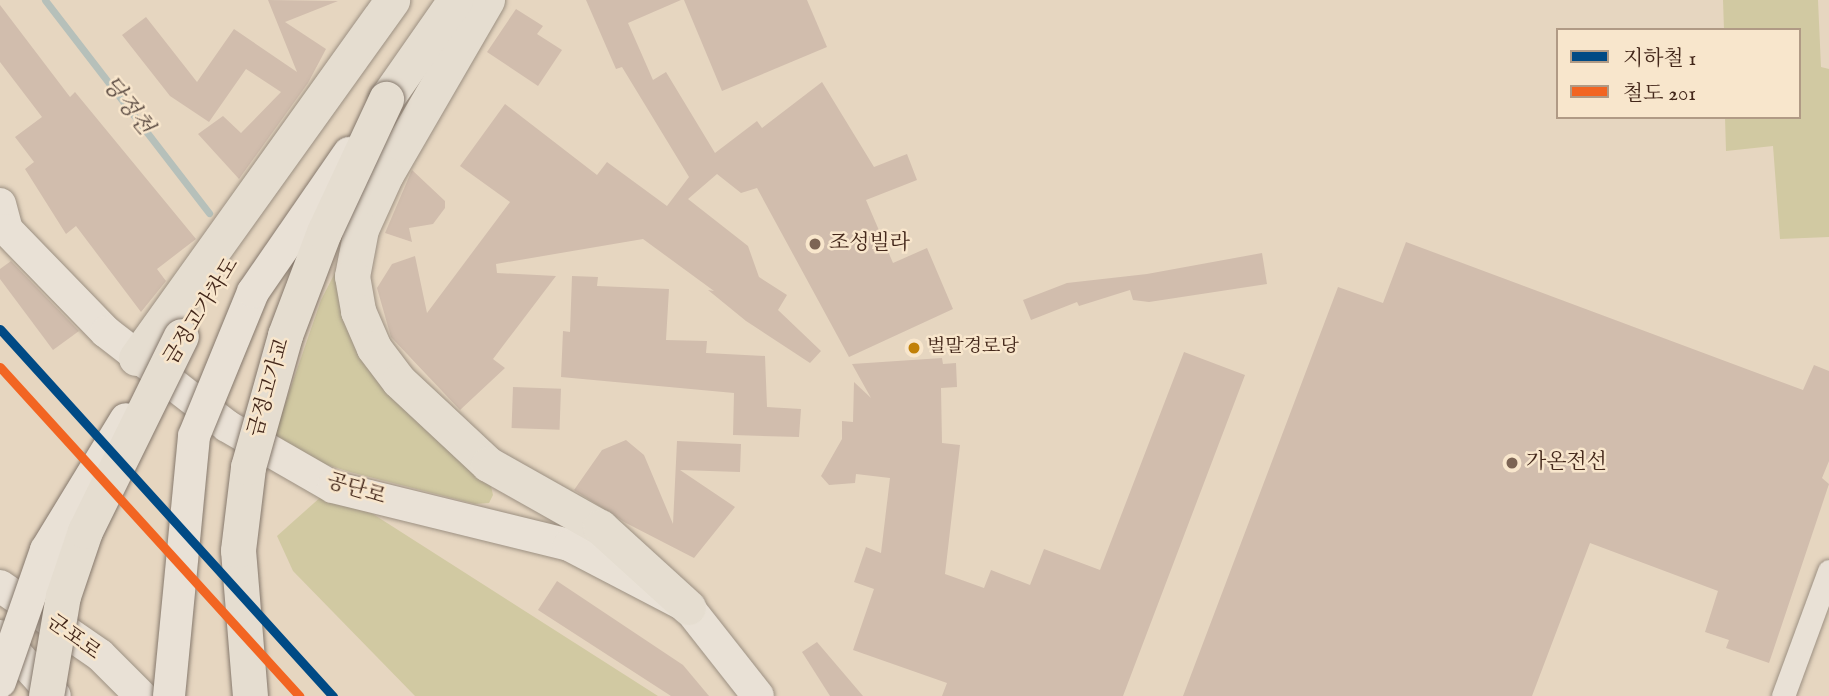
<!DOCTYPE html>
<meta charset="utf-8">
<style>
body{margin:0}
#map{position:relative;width:1829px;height:696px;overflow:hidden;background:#e6d6c0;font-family:"IM FELL English","Noto Serif KR",serif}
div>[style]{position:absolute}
.green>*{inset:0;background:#d1c9a2}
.stream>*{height:7px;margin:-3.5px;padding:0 3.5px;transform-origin:3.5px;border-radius:3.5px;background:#b6c0ba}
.building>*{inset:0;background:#d1bdad;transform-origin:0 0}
.roads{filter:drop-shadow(0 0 2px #9c9082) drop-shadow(0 0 2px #9c9082)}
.street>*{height:23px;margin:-11.5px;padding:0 11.5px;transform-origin:11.5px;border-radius:11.5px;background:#e9e1d6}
.secondary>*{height:32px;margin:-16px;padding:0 16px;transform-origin:16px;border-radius:16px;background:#e9e1d6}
.primary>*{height:35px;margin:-17.5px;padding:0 17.5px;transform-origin:17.5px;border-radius:17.5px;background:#e5ddd0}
.bridges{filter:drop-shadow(0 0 2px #85786c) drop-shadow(0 0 2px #85786c)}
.secondary-bridge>*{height:32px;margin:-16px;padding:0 16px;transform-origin:16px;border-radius:16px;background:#e9e1d6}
.primary-bridge>*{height:35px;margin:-17.5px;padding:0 17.5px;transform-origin:17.5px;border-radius:17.5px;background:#e5ddd0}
.rail-1>*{height:9px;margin:-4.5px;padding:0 4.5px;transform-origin:4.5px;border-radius:4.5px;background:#f26522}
.metro-1>*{height:9px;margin:-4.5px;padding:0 4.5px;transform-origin:4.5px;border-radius:4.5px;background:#004a85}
.dots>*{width:19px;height:19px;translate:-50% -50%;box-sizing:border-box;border:4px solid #f8e6cc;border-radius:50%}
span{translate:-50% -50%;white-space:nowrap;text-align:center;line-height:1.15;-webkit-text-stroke:5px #f8e6cc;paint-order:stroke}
.bus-label{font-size:19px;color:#43271a}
.left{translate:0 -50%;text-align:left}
.poi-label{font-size:21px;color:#43271a}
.street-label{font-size:21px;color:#43271a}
.water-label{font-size:23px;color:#5b4b42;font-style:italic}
.legend{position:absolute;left:1556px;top:28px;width:245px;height:91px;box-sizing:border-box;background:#f8e6cc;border:2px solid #b09a85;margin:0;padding:9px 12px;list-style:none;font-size:21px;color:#43271a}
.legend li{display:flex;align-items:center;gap:14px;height:35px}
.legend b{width:35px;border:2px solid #b09a85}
</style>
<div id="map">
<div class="green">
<div style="clip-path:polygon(1723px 0,1818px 0,1821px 67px,1829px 69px,1829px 237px,1780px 239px,1773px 146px,1726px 151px,1725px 117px,1799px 117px,1799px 30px,1724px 30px)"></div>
<div style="clip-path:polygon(353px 238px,345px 300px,490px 482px,493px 495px,489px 503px,475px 504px,350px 472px,305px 458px,273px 439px,321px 300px)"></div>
<div style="clip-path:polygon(323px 495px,373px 514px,658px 696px,415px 696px,293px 571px,277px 536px)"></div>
</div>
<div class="stream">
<div style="left:45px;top:0;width:269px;rotate:52.4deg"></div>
</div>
<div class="building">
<div style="clip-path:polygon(268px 0,338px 1px,285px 22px,326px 49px,308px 83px,239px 179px,198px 134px,223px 116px,241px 133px,281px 92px,246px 69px,209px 122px,170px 96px,122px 35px,146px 17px,197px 82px,234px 29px,297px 72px)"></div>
<div style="clip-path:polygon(586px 0,681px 0,628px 23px,653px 80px,666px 72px,715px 153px,757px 121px,762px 128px,822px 82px,874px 167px,907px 154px,917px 180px,866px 200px,893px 263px,927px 248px,953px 309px,849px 357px,757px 188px,741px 193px,717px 174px,688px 199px,748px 246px,759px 277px,787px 295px,778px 310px,821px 351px,810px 363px,746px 321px,708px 290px,714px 291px,643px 239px,496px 264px,497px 273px,556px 276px,493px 359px,505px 368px,460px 410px,391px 337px,377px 288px,392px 264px,415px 256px,427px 313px,510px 202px,460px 166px,505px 104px,597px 175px,607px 162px,667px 206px,689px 177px,622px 67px,616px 69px)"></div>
<div style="clip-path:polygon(684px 0,807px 0,827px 47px,722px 91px)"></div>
<div style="clip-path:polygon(0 5px,70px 97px,75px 92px,196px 239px,157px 269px,166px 281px,141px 312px,76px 226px,66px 234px,25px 169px,34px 162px,15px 137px,42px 117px,0 62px)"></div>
<div style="clip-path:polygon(516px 9px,543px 26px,537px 34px,562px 50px,538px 86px,487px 52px)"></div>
<div style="clip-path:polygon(412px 170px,445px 201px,445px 208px,433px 224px,409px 228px,412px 242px,385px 233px)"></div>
<div style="clip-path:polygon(1406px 242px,1803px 390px,1814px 365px,1829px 371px,1829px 461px,1822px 478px,1829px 484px,1769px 663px,1726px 648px,1729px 640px,1705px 632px,1718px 591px,1590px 543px,1532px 696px,1183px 696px,1338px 287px,1383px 303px)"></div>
<div style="clip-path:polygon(1262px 253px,1267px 284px,1149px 302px,1133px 300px,1130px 290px,1079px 306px,1077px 302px,1031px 320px,1023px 300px,1067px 283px,1147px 274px)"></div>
<div style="clip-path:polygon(11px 261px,79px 331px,53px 350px,0 279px,0 269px)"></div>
<div style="clip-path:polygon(572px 276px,598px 277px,597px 286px,669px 289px,666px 340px,707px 341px,706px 353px,765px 356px,767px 407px,801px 409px,799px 437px,733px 435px,734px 393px,561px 377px,563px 331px,570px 332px)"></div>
<div style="clip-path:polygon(1184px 352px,1245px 375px,1123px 696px,942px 696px,947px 683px,853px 650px,874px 589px,854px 582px,866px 547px,881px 553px,890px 478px,856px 474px,855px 483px,829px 485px,821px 476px,842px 439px,842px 421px,853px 422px,854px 382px,871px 398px,852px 364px,942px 358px,943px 364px,956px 363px,957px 387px,941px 388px,942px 443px,960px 445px,945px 574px,984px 588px,991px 570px,1030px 585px,1044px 549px,1100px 570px)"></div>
<div style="left:513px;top:387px;width:48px;height:41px;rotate:2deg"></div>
<div style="clip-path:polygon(626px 440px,644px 455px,673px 524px,677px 441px,741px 444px,740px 472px,680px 470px,735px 507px,694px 558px,626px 523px,574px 490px,602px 450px)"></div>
<div style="clip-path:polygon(557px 581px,683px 665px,709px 696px,671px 696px,538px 610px)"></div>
<div style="clip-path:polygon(817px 642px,863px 696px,830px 696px,802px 652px)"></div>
</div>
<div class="roads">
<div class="street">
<div style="left:1783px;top:696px;width:133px;rotate:-69.8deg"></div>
</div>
<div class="secondary">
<div style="left:0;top:204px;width:27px;rotate:75deg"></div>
<div style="left:7px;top:230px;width:142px;rotate:45.9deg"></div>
<div style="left:106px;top:332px;width:153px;rotate:37.8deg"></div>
<div style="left:227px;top:426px;width:122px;rotate:29.9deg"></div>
<div style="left:333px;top:487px;width:243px;rotate:13.8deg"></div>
<div style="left:569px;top:545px;width:134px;rotate:27.5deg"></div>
<div style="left:688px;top:607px;width:113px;rotate:51.8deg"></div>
<div style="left:0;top:586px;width:121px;rotate:34.6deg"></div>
<div style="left:100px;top:655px;width:58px;rotate:45deg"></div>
<div style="left:0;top:636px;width:81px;rotate:47.5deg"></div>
</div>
<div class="primary">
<div style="left:487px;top:0;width:201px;rotate:120.1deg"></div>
<div style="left:386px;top:174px;width:60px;rotate:114.4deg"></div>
<div style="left:361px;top:229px;width:48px;rotate:100.8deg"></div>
<div style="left:352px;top:276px;width:36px;rotate:80deg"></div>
<div style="left:358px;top:311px;width:40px;rotate:66.6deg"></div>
<div style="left:374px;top:348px;width:41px;rotate:52.9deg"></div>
<div style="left:399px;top:381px;width:122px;rotate:43deg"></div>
<div style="left:488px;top:464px;width:129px;rotate:29.4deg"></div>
<div style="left:600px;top:527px;width:119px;rotate:42.3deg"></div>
<div style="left:386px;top:99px;width:121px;rotate:-55.1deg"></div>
<div style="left:136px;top:358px;width:440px;rotate:-54.4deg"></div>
</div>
</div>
<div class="bridges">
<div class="secondary-bridge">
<div style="left:0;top:682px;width:140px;rotate:-70.8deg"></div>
<div style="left:46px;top:550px;width:153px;rotate:-58.6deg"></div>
<div style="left:169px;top:696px;width:261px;rotate:-84.5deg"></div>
<div style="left:194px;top:436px;width:156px;rotate:-67.7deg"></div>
<div style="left:253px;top:292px;width:169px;rotate:-55.4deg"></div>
</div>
<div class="primary-bridge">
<div style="left:46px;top:696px;width:101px;rotate:-80.4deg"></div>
<div style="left:63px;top:596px;width:69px;rotate:-71.3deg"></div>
<div style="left:85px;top:531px;width:217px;rotate:-63.8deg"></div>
<div style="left:250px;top:696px;width:146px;rotate:-94.7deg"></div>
<div style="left:238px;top:550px;width:84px;rotate:-83.1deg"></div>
<div style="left:248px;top:467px;width:137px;rotate:-74.3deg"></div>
<div style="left:285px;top:335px;width:110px;rotate:-69.3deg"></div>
<div style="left:324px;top:232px;width:147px;rotate:-65deg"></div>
</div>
</div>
<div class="rail-1">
<div style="left:0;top:367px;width:445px;rotate:47.7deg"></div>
</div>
<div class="metro-1">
<div style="left:0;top:329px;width:496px;rotate:47.8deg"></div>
</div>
<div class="dots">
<div style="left:815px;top:244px;background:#7c6454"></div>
<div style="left:914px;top:348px;background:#c18008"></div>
<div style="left:1512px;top:463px;background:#7c6454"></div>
</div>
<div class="bus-label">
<span class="left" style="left:927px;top:348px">벌말경로당</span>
</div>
<div class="poi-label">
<span class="left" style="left:829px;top:244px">조성빌라</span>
<span class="left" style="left:1526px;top:463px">가온전선</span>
</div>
<div class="street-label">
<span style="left:202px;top:312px;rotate:-58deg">금정고가차도</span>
<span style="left:270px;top:388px;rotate:-74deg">금정고가교</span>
<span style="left:356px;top:490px;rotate:17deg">공단로</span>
<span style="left:73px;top:638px;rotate:36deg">군포로</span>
</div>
<div class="water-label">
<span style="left:127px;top:106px;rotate:52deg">당정천</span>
</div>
<ul class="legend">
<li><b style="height:9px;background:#004a85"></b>지하철 1</li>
<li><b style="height:9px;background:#f26522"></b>철도 201</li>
</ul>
</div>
